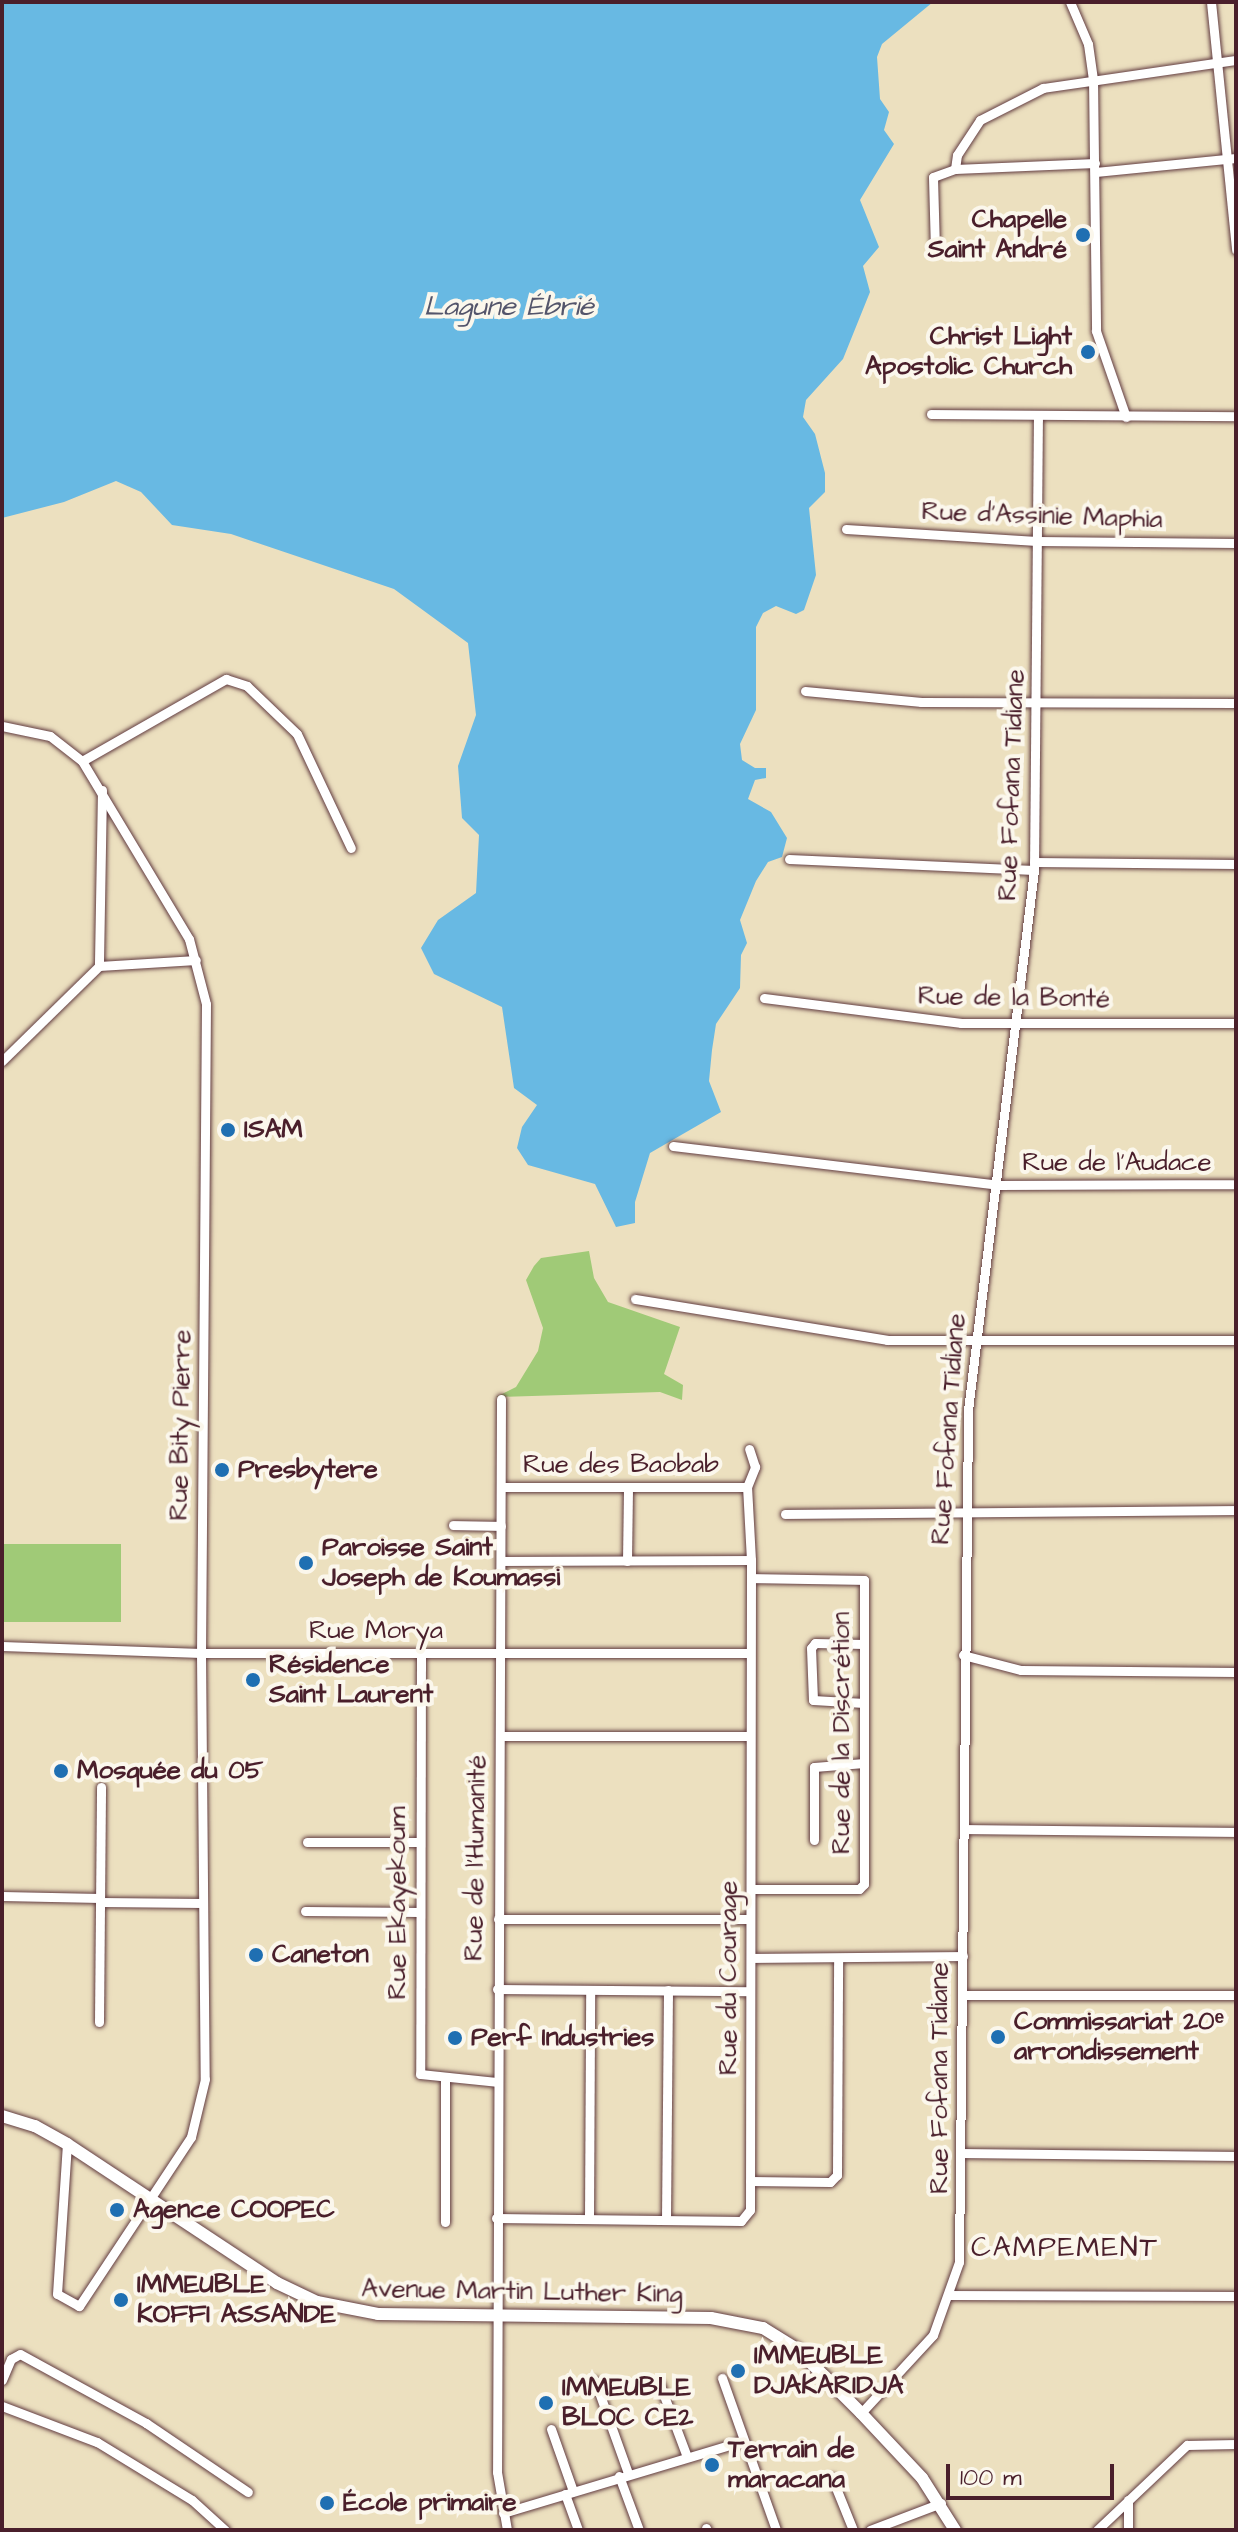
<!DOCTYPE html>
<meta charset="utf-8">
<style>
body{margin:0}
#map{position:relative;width:1238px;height:2532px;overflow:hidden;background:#ece0bf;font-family:"Architects Daughter",sans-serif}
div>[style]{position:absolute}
.green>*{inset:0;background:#a0ca77;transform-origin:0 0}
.water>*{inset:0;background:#68b9e3}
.roads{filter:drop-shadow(0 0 2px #623c41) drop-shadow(0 0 2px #623c41)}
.minor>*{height:9px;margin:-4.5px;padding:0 4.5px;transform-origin:4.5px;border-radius:4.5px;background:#fff}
.tertiary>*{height:12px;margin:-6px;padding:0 6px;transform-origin:6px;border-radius:6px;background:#fff}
.dots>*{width:22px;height:22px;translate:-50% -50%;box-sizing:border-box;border:4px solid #fbf7ec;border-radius:50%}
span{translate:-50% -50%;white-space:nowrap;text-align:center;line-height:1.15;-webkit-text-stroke:8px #fbf7ec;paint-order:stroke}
.poi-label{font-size:26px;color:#4a1f2b;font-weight:700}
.right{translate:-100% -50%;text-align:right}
.left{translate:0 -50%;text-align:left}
.street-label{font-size:26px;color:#4a1f2b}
.water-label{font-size:28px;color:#54556b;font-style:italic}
.neighbourhood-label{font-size:28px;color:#4a1f2b;letter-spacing:2px}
.frame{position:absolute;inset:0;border:4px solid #4a1f2b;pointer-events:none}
.scale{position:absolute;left:946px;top:2464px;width:168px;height:36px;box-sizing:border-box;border:4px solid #4a1f2b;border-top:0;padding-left:10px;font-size:24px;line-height:28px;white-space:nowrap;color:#4a1f2b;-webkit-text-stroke:6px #fbf7ec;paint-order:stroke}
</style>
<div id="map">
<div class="green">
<div style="clip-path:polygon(589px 1251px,594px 1278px,608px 1302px,680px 1327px,664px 1374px,683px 1385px,682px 1400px,660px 1392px,496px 1397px,516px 1387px,538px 1351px,543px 1328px,526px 1280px,534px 1266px,541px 1258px)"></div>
<div style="left:2px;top:1544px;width:119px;height:78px"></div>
</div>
<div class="water">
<div style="clip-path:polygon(2px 2px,933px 2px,882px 44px,877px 57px,880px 99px,889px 112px,884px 130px,894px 144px,860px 200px,879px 247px,863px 266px,870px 292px,843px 359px,806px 400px,803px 417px,815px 434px,825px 473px,825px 492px,809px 508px,816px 575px,804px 610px,796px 614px,776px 606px,763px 613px,756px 627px,756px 710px,740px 744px,742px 760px,755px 768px,766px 768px,766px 778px,755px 780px,748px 799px,771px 812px,787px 838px,782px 857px,768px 862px,756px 881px,740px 920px,747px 943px,741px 955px,740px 988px,716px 1024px,712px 1050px,709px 1081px,721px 1112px,650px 1153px,635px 1202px,635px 1223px,616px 1227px,595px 1184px,528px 1165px,517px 1148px,522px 1127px,537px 1105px,514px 1088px,502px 1007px,434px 974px,421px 948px,438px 920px,476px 893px,479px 835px,462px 818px,458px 766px,476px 715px,468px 643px,394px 589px,231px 534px,172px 525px,141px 492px,116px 481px,64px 502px,2px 518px)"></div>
</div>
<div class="roads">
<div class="minor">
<div style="left:1070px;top:2px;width:46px;rotate:66.8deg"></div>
<div style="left:1088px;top:44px;width:34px;rotate:82deg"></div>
<div style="left:1093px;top:78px;width:253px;rotate:89.3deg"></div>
<div style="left:1096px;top:331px;width:91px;rotate:70.8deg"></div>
<div style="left:1211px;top:2px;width:249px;rotate:84.2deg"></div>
<div style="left:1095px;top:163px;width:140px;rotate:177.5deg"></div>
<div style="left:955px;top:169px;width:14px;rotate:-82deg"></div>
<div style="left:957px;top:155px;width:42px;rotate:-56.7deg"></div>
<div style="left:980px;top:120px;width:71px;rotate:-26.9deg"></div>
<div style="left:1043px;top:88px;width:195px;rotate:-8.3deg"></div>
<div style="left:1095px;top:172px;width:142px;rotate:-5.7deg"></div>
<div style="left:935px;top:249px;width:72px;rotate:-91.6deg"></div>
<div style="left:933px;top:177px;width:23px;rotate:-20deg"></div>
<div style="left:931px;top:414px;width:305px;rotate:0.4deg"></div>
<div style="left:846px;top:529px;width:191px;rotate:3.6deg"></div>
<div style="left:1037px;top:541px;width:199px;rotate:0.6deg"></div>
<div style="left:805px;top:691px;width:117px;rotate:5.4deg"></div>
<div style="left:921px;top:702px;width:315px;rotate:0.2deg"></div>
<div style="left:2px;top:726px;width:49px;rotate:11.8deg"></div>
<div style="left:50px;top:736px;width:41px;rotate:38deg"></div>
<div style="left:82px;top:761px;width:208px;rotate:59deg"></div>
<div style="left:189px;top:939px;width:67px;rotate:75.3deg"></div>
<div style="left:206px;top:1004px;width:649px;rotate:90.44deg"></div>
<div style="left:201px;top:1653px;width:426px;rotate:89.5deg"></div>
<div style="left:205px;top:2079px;width:60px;rotate:103.6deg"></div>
<div style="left:191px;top:2137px;width:203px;rotate:123.5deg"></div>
<div style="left:79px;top:2306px;width:25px;rotate:-151deg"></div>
<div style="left:57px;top:2294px;width:150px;rotate:-86.2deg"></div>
<div style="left:82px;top:761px;width:166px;rotate:-29.7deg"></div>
<div style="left:226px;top:679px;width:22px;rotate:18deg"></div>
<div style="left:247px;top:686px;width:69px;rotate:43.8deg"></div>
<div style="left:297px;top:734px;width:126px;rotate:64.7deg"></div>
<div style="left:102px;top:790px;width:176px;rotate:91deg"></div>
<div style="left:99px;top:966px;width:97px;rotate:-3.5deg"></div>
<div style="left:789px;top:859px;width:245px;rotate:2.6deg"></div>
<div style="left:1034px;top:862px;width:202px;rotate:0.6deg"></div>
<div style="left:764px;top:998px;width:199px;rotate:7.2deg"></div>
<div style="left:961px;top:1023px;width:275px"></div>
<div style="left:2px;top:1061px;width:136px;rotate:-44.4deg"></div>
<div style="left:673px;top:1146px;width:327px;rotate:6.8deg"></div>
<div style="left:998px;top:1185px;width:238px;rotate:-0.2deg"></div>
<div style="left:635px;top:1299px;width:255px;rotate:9.2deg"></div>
<div style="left:887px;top:1340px;width:349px"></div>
<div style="left:501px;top:1399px;width:1073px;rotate:90.21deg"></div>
<div style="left:497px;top:2472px;width:59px;rotate:80.2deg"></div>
<div style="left:501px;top:1487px;width:246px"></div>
<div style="left:747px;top:1487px;width:22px;rotate:-68deg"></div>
<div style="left:755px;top:1467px;width:19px;rotate:-108deg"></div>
<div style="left:785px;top:1514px;width:451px;rotate:-0.5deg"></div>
<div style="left:453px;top:1525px;width:48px;rotate:1.2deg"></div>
<div style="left:501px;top:1561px;width:250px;rotate:-0.2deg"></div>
<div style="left:627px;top:1561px;width:72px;rotate:-89.2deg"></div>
<div style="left:2px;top:1646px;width:199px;rotate:2deg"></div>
<div style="left:201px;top:1653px;width:549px"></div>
<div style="left:421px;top:1653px;width:421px;rotate:90.1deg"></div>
<div style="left:420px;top:2074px;width:77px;rotate:5.9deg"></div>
<div style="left:963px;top:1655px;width:60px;rotate:14.5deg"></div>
<div style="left:1021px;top:1670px;width:215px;rotate:0.5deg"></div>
<div style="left:864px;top:1703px;width:51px;rotate:-176.6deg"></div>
<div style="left:813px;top:1700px;width:52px;rotate:-92.2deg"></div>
<div style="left:811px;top:1648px;width:6px;rotate:-51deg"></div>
<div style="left:815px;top:1643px;width:49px;rotate:1.2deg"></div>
<div style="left:500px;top:1736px;width:250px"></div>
<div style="left:964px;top:1829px;width:272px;rotate:0.6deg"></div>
<div style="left:814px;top:1840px;width:73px;rotate:-90deg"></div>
<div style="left:814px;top:1767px;width:50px;rotate:-4.6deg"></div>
<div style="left:307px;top:1842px;width:113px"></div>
<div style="left:751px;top:1889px;width:108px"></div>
<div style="left:859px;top:1889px;width:7px;rotate:-45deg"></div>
<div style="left:864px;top:1884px;width:304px;rotate:-90deg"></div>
<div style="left:864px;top:1580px;width:113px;rotate:-179deg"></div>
<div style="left:2px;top:1896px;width:98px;rotate:1.2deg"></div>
<div style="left:100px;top:1902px;width:103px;rotate:0.6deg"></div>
<div style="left:305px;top:1911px;width:115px;rotate:0.5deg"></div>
<div style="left:498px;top:1919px;width:252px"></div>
<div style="left:751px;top:1958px;width:212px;rotate:-0.5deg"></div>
<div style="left:497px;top:1989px;width:253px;rotate:0.5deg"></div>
<div style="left:963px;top:1995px;width:273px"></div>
<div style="left:99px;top:2022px;width:235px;rotate:-89.5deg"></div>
<div style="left:963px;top:2153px;width:273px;rotate:0.6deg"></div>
<div style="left:750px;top:2181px;width:80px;rotate:0.7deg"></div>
<div style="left:830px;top:2182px;width:10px;rotate:-45deg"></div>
<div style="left:837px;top:2175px;width:217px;rotate:-89.7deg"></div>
<div style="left:496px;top:2218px;width:245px;rotate:0.7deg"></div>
<div style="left:741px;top:2221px;width:14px;rotate:-51deg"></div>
<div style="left:750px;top:2210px;width:650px;rotate:-89.91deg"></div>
<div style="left:751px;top:1560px;width:73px;rotate:-93.1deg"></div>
<div style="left:589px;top:2219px;width:229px;rotate:-89.7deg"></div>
<div style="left:666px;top:2220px;width:230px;rotate:-89.5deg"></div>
<div style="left:445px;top:2222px;width:142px;rotate:-90deg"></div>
<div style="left:951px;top:2295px;width:285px;rotate:0.2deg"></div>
<div style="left:722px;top:2378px;width:161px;rotate:70.4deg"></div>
<div style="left:2px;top:2380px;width:23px;rotate:-67deg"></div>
<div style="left:11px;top:2359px;width:10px;rotate:-29deg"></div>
<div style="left:20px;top:2354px;width:144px;rotate:28.7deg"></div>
<div style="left:146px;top:2423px;width:123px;rotate:34.1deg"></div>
<div style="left:595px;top:2381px;width:98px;rotate:70.3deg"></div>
<div style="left:660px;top:2385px;width:77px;rotate:69.4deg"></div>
<div style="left:2px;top:2406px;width:102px;rotate:20.8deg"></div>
<div style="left:97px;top:2442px;width:111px;rotate:31.4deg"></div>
<div style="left:192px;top:2500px;width:45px;rotate:42.3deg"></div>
<div style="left:861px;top:2413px;width:106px;rotate:-47.3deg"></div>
<div style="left:933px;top:2335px;width:77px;rotate:-70.4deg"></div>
<div style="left:959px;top:2262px;width:852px;rotate:-89.39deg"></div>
<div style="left:968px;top:1410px;width:544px;rotate:-83.03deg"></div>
<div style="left:1034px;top:870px;width:452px;rotate:-89.5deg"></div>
<div style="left:551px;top:2429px;width:66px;rotate:70.5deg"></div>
<div style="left:619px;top:2476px;width:58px;rotate:69.7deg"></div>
<div style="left:832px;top:2478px;width:56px;rotate:68deg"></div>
<div style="left:565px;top:2494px;width:38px;rotate:70deg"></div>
<div style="left:503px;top:2513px;width:251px;rotate:-16.7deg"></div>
<div style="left:706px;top:2528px;width:2px;rotate:63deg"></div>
<div style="left:870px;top:2530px;width:76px;rotate:-20.8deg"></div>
<div style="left:1097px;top:2530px;width:124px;rotate:-43.4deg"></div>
<div style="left:1187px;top:2445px;width:49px;rotate:-1.2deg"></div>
<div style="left:1128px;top:2530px;width:30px;rotate:-90deg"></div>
</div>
<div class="tertiary">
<div style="left:2px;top:2116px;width:34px;rotate:17deg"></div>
<div style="left:35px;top:2126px;width:37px;rotate:29deg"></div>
<div style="left:67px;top:2144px;width:252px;rotate:33.5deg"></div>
<div style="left:277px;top:2283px;width:44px;rotate:25.4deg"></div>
<div style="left:317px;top:2302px;width:62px;rotate:11.1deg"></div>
<div style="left:378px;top:2314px;width:333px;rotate:0.7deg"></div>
<div style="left:711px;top:2318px;width:53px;rotate:10.9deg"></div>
<div style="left:763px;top:2328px;width:40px;rotate:32deg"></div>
<div style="left:797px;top:2349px;width:91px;rotate:45deg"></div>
<div style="left:861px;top:2413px;width:89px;rotate:46.8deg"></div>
<div style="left:922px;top:2478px;width:62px;rotate:57.6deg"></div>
</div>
</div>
<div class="dots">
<div style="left:1083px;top:235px;background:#1f6fb2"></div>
<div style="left:1088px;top:352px;background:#1f6fb2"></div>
<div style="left:228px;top:1130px;background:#1f6fb2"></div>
<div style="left:222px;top:1470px;background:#1f6fb2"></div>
<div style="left:306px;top:1563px;background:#1f6fb2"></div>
<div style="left:253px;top:1680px;background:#1f6fb2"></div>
<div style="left:61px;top:1771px;background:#1f6fb2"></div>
<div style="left:256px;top:1955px;background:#1f6fb2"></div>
<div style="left:998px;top:2037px;background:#1f6fb2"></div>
<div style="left:455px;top:2038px;background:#1f6fb2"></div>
<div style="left:117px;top:2210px;background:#1f6fb2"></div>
<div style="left:121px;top:2300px;background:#1f6fb2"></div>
<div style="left:738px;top:2371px;background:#1f6fb2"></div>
<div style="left:546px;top:2403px;background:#1f6fb2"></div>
<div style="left:712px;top:2465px;background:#1f6fb2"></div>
<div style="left:327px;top:2503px;background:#1f6fb2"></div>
</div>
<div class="poi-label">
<span class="right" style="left:1067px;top:235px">Chapelle<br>Saint André</span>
<span class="right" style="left:1072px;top:352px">Christ Light<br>Apostolic Church</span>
<span class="left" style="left:244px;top:1130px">ISAM</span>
<span class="left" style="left:238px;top:1470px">Presbytere</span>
<span class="left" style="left:322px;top:1563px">Paroisse Saint<br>Joseph de Koumassi</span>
<span class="left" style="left:269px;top:1680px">Résidence<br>Saint Laurent</span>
<span class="left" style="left:77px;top:1771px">Mosquée du 05</span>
<span class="left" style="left:272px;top:1955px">Caneton</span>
<span class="left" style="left:1014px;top:2037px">Commissariat 20ᵉ<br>arrondissement</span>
<span class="left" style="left:471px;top:2038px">Perf Industries</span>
<span class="left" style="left:133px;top:2210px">Agence COOPEC</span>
<span class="left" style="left:137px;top:2300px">IMMEUBLE<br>KOFFI ASSANDE</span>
<span class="left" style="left:754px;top:2371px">IMMEUBLE<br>DJAKARIDJA</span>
<span class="left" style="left:562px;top:2403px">IMMEUBLE<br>BLOC CE2</span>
<span class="left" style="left:728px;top:2465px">Terrain de<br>maracana</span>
<span class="left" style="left:343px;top:2503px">École primaire</span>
</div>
<div class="street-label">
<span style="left:1042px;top:516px;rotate:2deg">Rue d'Assinie Maphia</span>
<span style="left:1012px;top:785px;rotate:-88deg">Rue Fofana Tidiane</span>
<span style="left:1014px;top:998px;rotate:1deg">Rue de la Bonté</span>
<span style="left:1117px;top:1163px">Rue de l'Audace</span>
<span style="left:181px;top:1425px;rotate:-89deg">Rue Bity Pierre</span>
<span style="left:949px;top:1429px;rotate:-86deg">Rue Fofana Tidiane</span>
<span style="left:621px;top:1465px">Rue des Baobab</span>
<span style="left:376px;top:1631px">Rue Morya</span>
<span style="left:842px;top:1733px;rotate:-90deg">Rue de la Discrétion</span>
<span style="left:476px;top:1858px;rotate:-89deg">Rue de l'Humanité</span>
<span style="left:398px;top:1903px;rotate:-90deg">Rue Ekayekoum</span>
<span style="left:729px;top:1978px;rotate:-90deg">Rue du Courage</span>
<span style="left:940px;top:2078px;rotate:-90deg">Rue Fofana Tidiane</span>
<span style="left:522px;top:2292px;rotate:1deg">Avenue Martin Luther King</span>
</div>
<div class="water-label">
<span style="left:509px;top:307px">Lagune Ébrié</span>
</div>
<div class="neighbourhood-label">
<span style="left:1065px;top:2248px">CAMPEMENT</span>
</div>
<div class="frame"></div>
<div class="scale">100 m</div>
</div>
